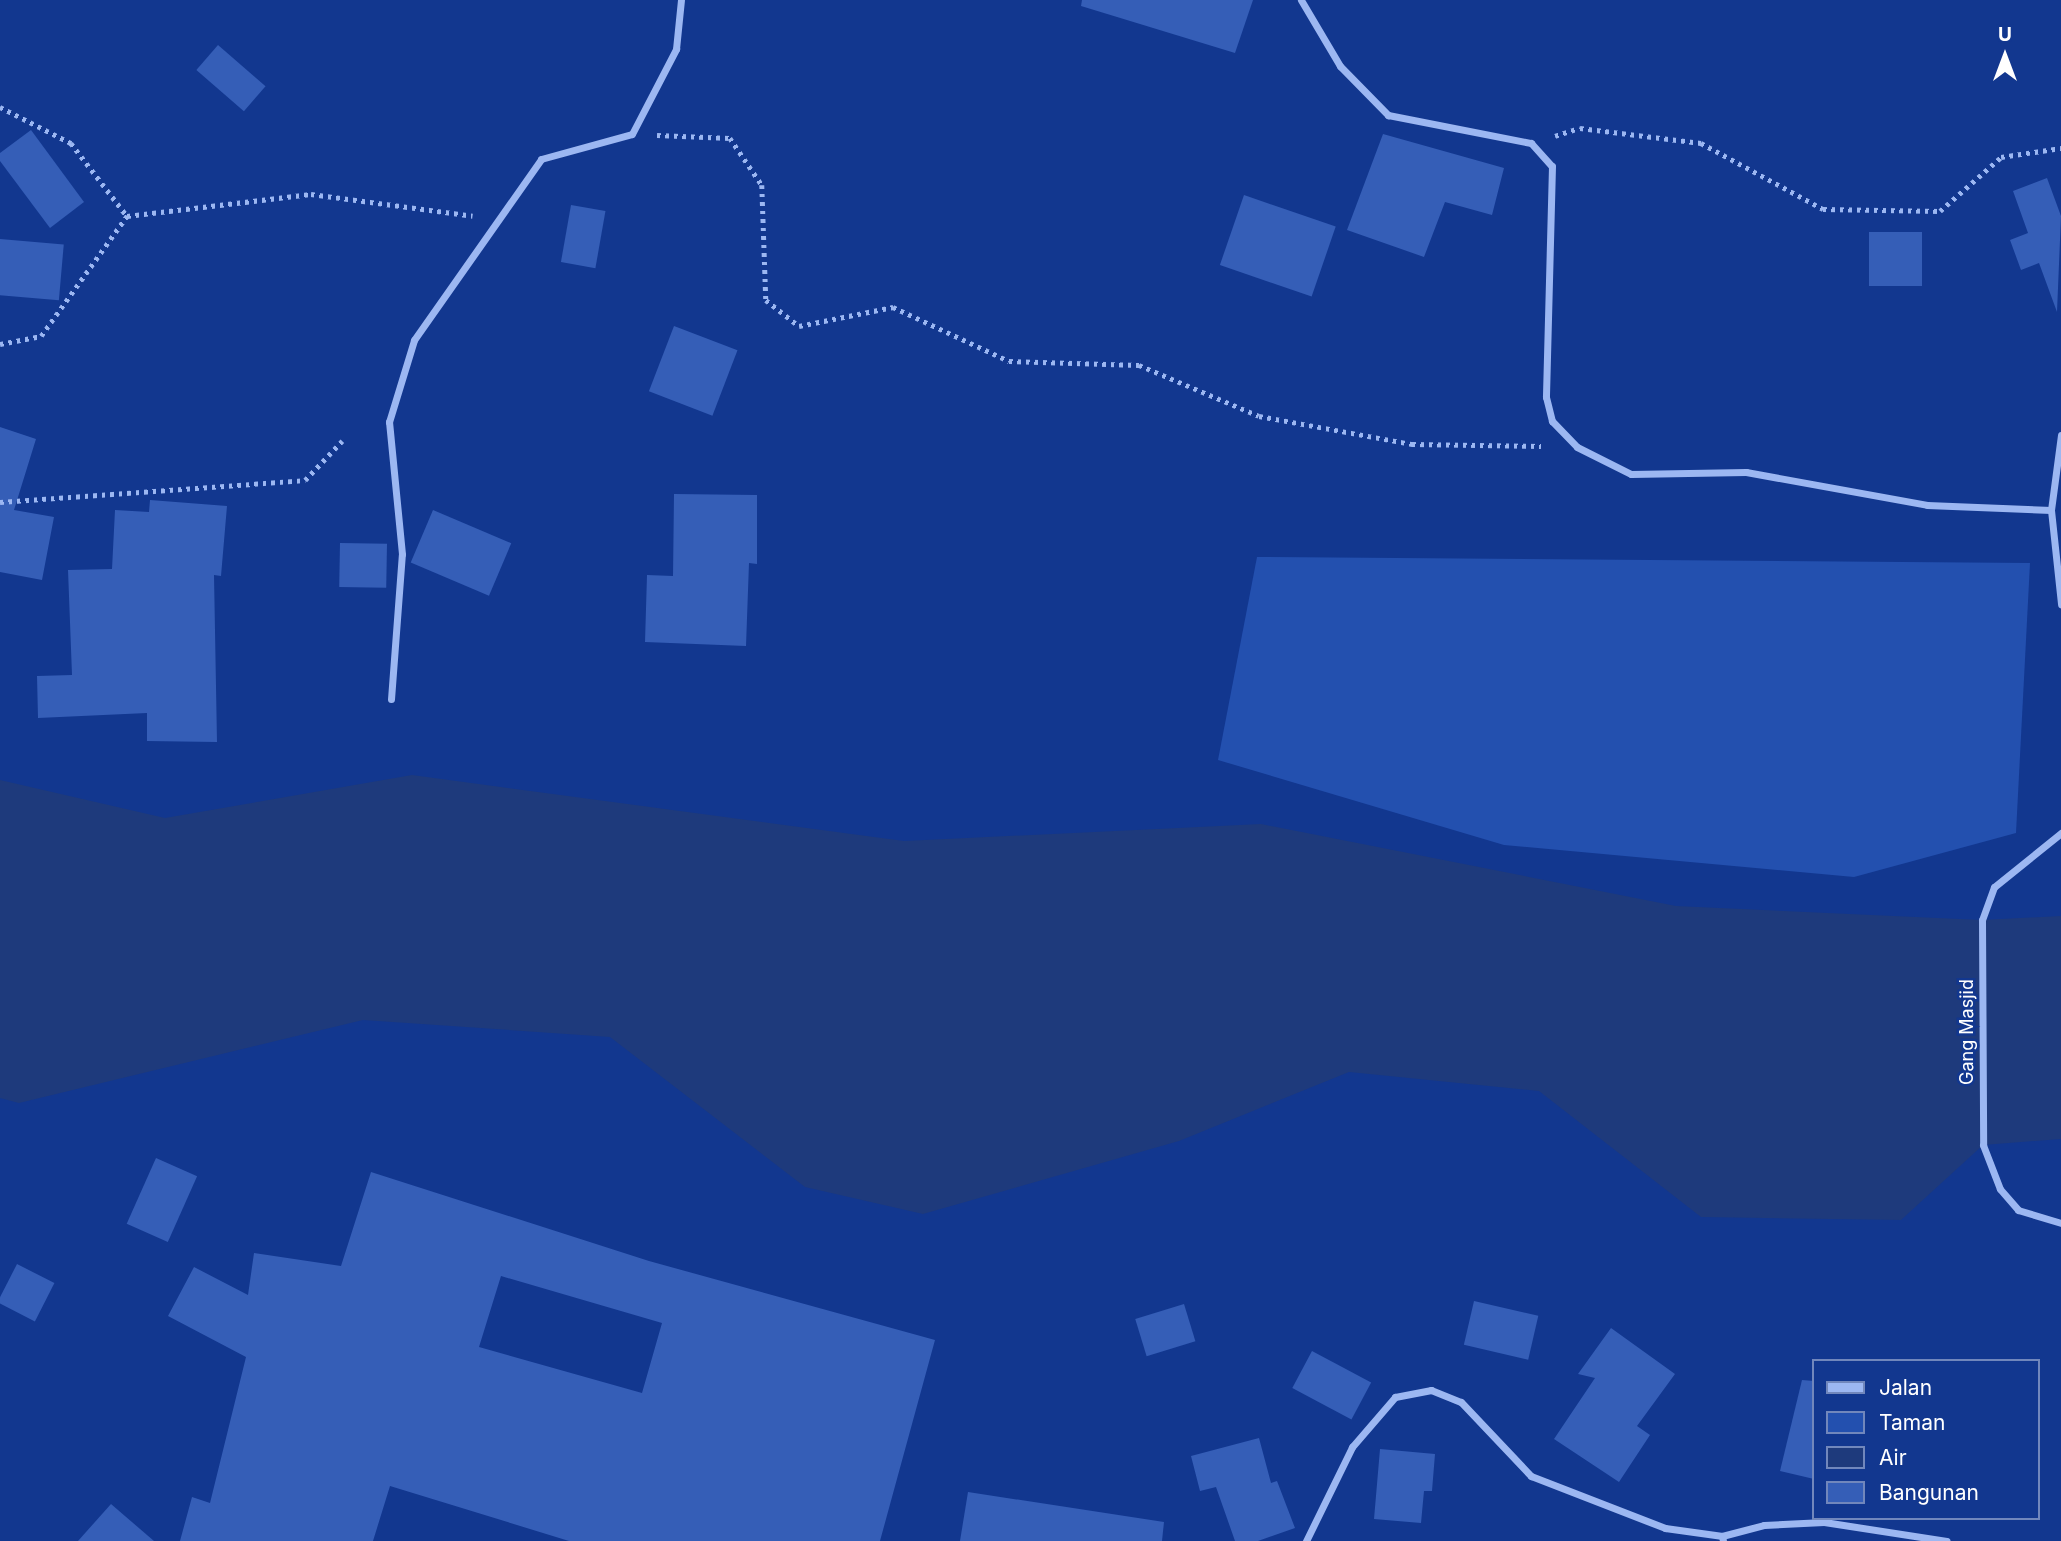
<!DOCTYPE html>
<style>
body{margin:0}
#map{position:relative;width:2061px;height:1541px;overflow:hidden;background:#12378f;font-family:Inter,sans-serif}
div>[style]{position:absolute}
.green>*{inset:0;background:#2350af}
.water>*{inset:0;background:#1e3a7c}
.building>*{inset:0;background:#355eb7;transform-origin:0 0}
.path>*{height:4.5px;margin-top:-2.25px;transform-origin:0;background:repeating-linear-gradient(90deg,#9cb7f2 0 3.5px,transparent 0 8.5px)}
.minor>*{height:7px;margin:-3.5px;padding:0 3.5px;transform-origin:3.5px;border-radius:3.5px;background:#9cb7f2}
span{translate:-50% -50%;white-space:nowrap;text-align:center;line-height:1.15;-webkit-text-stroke:5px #12378f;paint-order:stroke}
.street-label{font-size:18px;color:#fff}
.legend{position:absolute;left:1812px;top:1359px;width:228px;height:161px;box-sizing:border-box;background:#12378f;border:2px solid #7187bc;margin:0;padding:9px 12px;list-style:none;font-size:21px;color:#fff}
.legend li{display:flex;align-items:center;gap:14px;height:35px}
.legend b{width:35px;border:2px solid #7187bc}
.north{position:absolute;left:1970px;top:21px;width:70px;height:70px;-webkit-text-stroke:5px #12378f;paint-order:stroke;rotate:0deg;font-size:19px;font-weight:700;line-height:28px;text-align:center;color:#fff}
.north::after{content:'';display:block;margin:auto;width:24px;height:32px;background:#fff;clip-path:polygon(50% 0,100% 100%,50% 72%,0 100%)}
</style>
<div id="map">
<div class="green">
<div style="clip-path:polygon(1257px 557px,2030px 563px,2016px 833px,1854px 877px,1504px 845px,1218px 760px)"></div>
</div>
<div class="water">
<div style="clip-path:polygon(412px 775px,904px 841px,1261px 824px,1676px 906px,1982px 920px,2061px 916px,2061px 1139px,1983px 1145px,1901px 1220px,1701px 1217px,1539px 1091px,1349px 1072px,1179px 1141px,923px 1214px,805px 1187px,610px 1037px,363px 1020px,19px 1103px,0 1098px,0 780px,165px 818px)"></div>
</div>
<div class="building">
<div style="clip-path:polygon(1082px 0,1253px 0,1235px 53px,1081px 6px)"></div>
<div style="left:218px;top:45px;width:63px;height:33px;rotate:41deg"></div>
<div style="clip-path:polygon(31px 130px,84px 202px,50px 228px,0 161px,0 153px)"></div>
<div style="clip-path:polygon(1383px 134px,1504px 168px,1492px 215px,1445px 202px,1424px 257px,1347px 230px)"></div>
<div style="clip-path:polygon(2047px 178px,2061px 216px,2057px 312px,2039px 263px,2021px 270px,2010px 240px,2028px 233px,2013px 191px)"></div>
<div style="left:1244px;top:195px;width:97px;height:74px;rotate:19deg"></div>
<div style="left:571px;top:205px;width:35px;height:58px;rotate:10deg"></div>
<div style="left:1869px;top:232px;width:53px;height:54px"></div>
<div style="left:0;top:239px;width:64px;height:56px;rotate:5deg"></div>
<div style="left:674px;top:326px;width:68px;height:70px;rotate:21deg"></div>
<div style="clip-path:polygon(0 427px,36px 439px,14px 510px,54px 517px,42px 580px,0 572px)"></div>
<div style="clip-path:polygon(674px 494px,757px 495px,757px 564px,749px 563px,746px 646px,645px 642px,647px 575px,673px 576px)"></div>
<div style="clip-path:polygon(150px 500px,227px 506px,221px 576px,214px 575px,217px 742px,147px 741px,147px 713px,38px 718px,37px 676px,72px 675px,68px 570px,112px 569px,115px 510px,149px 512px)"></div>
<div style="left:433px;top:510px;width:85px;height:57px;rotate:23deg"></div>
<div style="left:340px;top:543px;width:47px;height:44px;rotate:1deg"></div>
<div style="left:156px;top:1158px;width:45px;height:72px;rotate:24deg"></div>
<div style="clip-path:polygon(evenodd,371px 1172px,649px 1261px,935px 1340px,880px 1541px,569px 1541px,390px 1486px,373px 1541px,180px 1541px,192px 1497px,210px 1503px,246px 1357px,168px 1316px,194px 1267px,248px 1295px,254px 1253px,341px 1266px,371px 1172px,501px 1276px,662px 1323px,642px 1393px,479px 1347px,501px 1276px)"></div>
<div style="left:17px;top:1264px;width:42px;height:43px;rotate:27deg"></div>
<div style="left:1474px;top:1301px;width:66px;height:45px;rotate:13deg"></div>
<div style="left:1184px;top:1304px;width:39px;height:51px;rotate:73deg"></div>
<div style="clip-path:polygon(1611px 1328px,1675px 1374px,1637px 1426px,1650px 1435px,1619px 1482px,1554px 1439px,1595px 1378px,1578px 1374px)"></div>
<div style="left:1312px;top:1351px;width:67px;height:42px;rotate:28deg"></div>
<div style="clip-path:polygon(1802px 1380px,1814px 1381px,1814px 1479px,1780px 1471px)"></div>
<div style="clip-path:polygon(1259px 1438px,1271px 1483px,1277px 1481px,1295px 1528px,1258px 1541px,1235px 1541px,1216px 1487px,1200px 1491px,1191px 1456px)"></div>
<div style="clip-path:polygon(1380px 1449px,1435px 1454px,1432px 1491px,1424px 1491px,1421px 1523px,1374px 1519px)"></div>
<div style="clip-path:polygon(968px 1492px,1164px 1522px,1162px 1541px,960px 1541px)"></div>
<div style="clip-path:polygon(111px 1504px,154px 1541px,78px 1541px)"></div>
</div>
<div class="path">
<div style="left:0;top:107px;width:80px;rotate:26.9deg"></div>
<div style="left:71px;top:143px;width:92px;rotate:52.5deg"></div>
<div style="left:127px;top:216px;width:185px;rotate:-6.8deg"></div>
<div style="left:311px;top:194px;width:163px;rotate:7.7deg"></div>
<div style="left:657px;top:135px;width:73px;rotate:2.4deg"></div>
<div style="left:730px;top:138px;width:57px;rotate:55.8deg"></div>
<div style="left:762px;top:185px;width:115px;rotate:88deg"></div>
<div style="left:766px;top:300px;width:42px;rotate:38.2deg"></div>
<div style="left:799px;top:326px;width:96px;rotate:-11.4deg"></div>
<div style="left:893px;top:307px;width:128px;rotate:25deg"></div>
<div style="left:1009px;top:361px;width:130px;rotate:1.8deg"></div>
<div style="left:1139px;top:365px;width:130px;rotate:23deg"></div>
<div style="left:1259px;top:416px;width:156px;rotate:10.4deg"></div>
<div style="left:1412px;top:444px;width:129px;rotate:0.9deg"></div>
<div style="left:1555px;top:136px;width:26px;rotate:-18deg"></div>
<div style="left:1580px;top:128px;width:122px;rotate:7.1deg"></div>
<div style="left:1701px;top:143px;width:139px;rotate:28.4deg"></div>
<div style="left:1823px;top:209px;width:117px;rotate:1deg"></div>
<div style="left:1940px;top:211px;width:81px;rotate:-41.5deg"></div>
<div style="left:2001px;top:157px;width:61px;rotate:-8.5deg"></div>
<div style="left:0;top:344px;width:42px;rotate:-11deg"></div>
<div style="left:41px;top:336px;width:148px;rotate:-54.4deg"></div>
<div style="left:0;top:502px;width:306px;rotate:-4.1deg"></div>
<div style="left:305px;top:480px;width:54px;rotate:-46.5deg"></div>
</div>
<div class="minor">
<div style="left:1301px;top:0;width:77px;rotate:59.4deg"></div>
<div style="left:1340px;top:66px;width:69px;rotate:45.6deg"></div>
<div style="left:1388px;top:115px;width:146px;rotate:11.1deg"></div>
<div style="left:1531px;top:143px;width:31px;rotate:48deg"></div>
<div style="left:1552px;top:166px;width:231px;rotate:91.5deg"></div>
<div style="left:1546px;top:397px;width:25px;rotate:76deg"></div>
<div style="left:1552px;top:421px;width:36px;rotate:46deg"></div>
<div style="left:1577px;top:447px;width:60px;rotate:26.6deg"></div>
<div style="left:1631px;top:474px;width:115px;rotate:-1deg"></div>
<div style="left:1746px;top:472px;width:184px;rotate:10.3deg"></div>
<div style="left:1927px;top:505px;width:124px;rotate:2.3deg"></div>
<div style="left:2061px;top:435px;width:76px;rotate:97.6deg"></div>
<div style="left:2051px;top:510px;width:95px;rotate:83.9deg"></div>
<div style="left:391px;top:699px;width:145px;rotate:-85.7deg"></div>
<div style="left:402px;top:554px;width:133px;rotate:-95.6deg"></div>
<div style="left:389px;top:422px;width:86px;rotate:-73deg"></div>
<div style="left:414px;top:340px;width:221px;rotate:-54.9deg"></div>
<div style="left:541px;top:159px;width:94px;rotate:-15.4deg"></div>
<div style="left:632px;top:134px;width:96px;rotate:-62.6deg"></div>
<div style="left:676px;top:49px;width:49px;rotate:-84.2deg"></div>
<div style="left:2061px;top:833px;width:86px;rotate:141.1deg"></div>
<div style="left:1994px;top:887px;width:35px;rotate:110deg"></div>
<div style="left:1982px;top:920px;width:225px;rotate:89.7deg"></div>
<div style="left:1983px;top:1145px;width:47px;rotate:68.9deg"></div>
<div style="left:2000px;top:1189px;width:28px;rotate:49deg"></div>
<div style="left:2018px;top:1210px;width:45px;rotate:16.8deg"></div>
<div style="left:1306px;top:1541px;width:105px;rotate:-63.9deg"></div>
<div style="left:1352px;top:1447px;width:66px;rotate:-49.3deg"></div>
<div style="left:1395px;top:1397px;width:37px;rotate:-11deg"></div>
<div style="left:1431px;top:1390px;width:32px;rotate:22deg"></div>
<div style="left:1461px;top:1402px;width:102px;rotate:46.6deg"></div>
<div style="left:1531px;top:1476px;width:144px;rotate:21.2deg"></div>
<div style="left:1665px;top:1528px;width:58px;rotate:8deg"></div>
<div style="left:1723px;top:1541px;width:5px;rotate:-101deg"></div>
<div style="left:1722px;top:1536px;width:43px;rotate:-14.7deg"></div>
<div style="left:1764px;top:1525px;width:60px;rotate:-2.9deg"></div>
<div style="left:1824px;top:1522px;width:124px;rotate:8.8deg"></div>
</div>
<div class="street-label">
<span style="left:1967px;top:1032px;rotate:-90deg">Gang Masjid</span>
</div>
<ul class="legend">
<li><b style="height:9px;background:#9cb7f2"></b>Jalan</li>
<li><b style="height:19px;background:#2350af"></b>Taman</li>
<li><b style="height:19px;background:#1e3a7c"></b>Air</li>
<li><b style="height:19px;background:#355eb7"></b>Bangunan</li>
</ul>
<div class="north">U</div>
</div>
